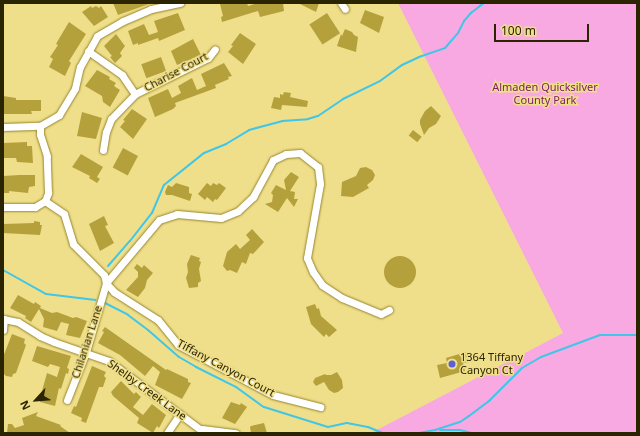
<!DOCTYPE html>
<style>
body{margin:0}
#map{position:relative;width:640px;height:436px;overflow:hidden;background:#f0df8a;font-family:"Noto Sans",sans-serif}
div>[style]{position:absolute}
.green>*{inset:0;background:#f9a9e1}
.stream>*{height:2px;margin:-1px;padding:0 1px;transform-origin:1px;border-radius:1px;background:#3fc6e8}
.building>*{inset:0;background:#b5a13c;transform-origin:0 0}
.round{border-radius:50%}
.roads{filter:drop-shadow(0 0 1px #96852f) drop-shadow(0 0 1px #96852f)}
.minor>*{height:7px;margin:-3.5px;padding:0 3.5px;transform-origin:3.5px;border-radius:3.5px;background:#fff}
.dots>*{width:11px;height:11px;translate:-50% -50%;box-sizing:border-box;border:2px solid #f0df8a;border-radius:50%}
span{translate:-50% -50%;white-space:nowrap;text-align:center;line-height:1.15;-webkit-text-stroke:3px #f0df8a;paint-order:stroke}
.street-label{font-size:11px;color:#2b2400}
.park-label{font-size:11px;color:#7e2069}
.poi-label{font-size:11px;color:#2b2400}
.left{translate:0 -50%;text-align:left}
.frame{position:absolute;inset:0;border:4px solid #2b2400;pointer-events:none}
.north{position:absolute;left:16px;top:380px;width:40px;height:40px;-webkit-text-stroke:3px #f0df8a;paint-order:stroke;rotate:244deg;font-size:11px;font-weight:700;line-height:16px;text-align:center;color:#2b2400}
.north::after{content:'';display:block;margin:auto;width:14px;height:18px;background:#2b2400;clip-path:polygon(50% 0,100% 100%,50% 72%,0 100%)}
.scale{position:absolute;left:494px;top:24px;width:95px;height:18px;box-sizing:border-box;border:2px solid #2b2400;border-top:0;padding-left:5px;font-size:12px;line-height:14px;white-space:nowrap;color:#2b2400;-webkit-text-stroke:3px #f0df8a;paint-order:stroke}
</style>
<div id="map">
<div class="green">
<div style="clip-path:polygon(398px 3px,637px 3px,637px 433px,371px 433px,563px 333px)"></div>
</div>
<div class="stream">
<div style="left:108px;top:266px;width:33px;rotate:-49deg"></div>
<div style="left:130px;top:241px;width:36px;rotate:-52deg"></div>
<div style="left:152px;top:213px;width:30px;rotate:-67deg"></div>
<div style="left:164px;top:185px;width:51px;rotate:-38.7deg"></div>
<div style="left:204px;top:153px;width:24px;rotate:-22deg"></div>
<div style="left:226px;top:144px;width:27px;rotate:-31deg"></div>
<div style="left:249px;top:130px;width:34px;rotate:-15deg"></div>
<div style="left:282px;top:121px;width:26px;rotate:-4deg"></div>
<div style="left:308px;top:119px;width:10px;rotate:-17deg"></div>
<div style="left:318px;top:116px;width:30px;rotate:-34deg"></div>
<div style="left:343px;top:99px;width:41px;rotate:-25.9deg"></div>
<div style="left:380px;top:81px;width:27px;rotate:-36deg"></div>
<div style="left:402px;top:65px;width:19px;rotate:-25deg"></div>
<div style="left:419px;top:57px;width:28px;rotate:-19deg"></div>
<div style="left:445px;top:48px;width:20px;rotate:-49deg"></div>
<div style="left:458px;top:33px;width:13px;rotate:-63deg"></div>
<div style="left:464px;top:21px;width:11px;rotate:-49deg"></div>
<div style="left:471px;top:13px;width:16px;rotate:-38deg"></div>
<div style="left:3px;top:270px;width:49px;rotate:29.2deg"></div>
<div style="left:46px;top:294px;width:50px;rotate:6.8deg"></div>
<div style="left:103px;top:302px;width:28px;rotate:27deg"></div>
<div style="left:128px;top:315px;width:25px;rotate:37deg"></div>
<div style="left:148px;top:330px;width:41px;rotate:41.1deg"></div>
<div style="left:179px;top:357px;width:20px;rotate:30deg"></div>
<div style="left:196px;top:367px;width:45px;rotate:26.6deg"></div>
<div style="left:236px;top:387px;width:34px;rotate:36deg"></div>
<div style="left:264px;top:407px;width:67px;rotate:17.4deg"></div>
<div style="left:328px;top:427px;width:19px;rotate:-12deg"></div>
<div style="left:347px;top:423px;width:21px;rotate:11deg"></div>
<div style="left:368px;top:427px;width:16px;rotate:22deg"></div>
<div style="left:435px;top:430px;width:26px;rotate:-18deg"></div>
<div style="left:460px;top:422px;width:11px;rotate:-34deg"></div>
<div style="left:469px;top:416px;width:26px;rotate:-37deg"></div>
<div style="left:490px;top:400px;width:45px;rotate:-45deg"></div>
<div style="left:522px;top:368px;width:22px;rotate:-30deg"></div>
<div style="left:541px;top:357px;width:63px;rotate:-20.4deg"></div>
<div style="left:600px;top:335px;width:37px"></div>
<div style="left:440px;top:430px;width:20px"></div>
<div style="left:460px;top:430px;width:12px;rotate:14deg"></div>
<div style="left:419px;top:433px;width:16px;rotate:-11deg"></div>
</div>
<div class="building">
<div style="clip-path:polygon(113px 3px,149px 3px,149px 4px,118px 15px)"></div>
<div style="clip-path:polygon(225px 3px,247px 3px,248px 6px,258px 3px,283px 3px,284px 11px,260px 17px,258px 11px,222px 22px,221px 17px,223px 16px,220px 4px)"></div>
<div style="clip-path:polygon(298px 3px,319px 3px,316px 12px)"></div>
<div style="clip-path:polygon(91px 6px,92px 8px,96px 6px,99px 8px,101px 6px,108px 17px,94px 26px,82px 12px)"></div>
<div style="clip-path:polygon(365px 10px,384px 17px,379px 33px,360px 23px)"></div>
<div style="clip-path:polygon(178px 13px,185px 30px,159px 41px,158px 38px,138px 45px,138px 43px,133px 45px,128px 31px,144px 24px,149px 35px,158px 32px,154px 21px)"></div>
<div style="left:327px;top:13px;width:24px;height:21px;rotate:57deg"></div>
<div style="clip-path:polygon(69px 22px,86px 34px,69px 61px,71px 63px,65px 76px,49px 67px,53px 59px,50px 57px,58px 45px,56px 44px,60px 37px)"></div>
<div style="clip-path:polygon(345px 29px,352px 32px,354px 35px,358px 37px,356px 52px,337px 46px,341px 34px,342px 36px)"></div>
<div style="clip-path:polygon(240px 33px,256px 44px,243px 64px,228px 52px,233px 46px,231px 45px)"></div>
<div style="clip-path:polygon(116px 34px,125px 46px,120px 53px,122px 56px,115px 63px,110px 57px,112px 56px,104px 46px)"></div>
<div style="clip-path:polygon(193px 39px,201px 55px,177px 65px,171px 51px)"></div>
<div style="left:161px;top:57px;width:15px;height:21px;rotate:70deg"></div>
<div style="clip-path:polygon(224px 63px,232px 76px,228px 77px,229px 79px,215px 85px,216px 88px,175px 103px,176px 106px,173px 109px,155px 117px,148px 98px,168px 89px,172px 98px,181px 93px,178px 86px,192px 78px,197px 90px,206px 86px,201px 74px)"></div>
<div style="clip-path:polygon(97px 70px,110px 77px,109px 79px,116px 83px,114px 86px,120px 90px,110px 107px,103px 102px,102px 96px,85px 86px)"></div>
<div style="clip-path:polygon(284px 92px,291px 93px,290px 97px,308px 101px,307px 107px,282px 105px,281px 110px,271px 108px,274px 97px,280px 98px,280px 94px,283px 95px)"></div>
<div style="clip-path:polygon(3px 96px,16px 98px,16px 100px,41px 100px,41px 111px,31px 111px,32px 114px,3px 114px)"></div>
<div style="clip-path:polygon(431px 106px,441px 116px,436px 124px,429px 128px,424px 135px,420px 124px,420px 120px,425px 111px)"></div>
<div style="clip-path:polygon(132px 109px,147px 119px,133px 139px,120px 127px,125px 121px,123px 120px)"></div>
<div style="clip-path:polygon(82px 112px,102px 118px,96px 139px,77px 136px)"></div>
<div style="left:413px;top:130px;width:11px;height:7px;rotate:38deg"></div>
<div style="clip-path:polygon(27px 142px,27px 146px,32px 146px,33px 163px,17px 162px,16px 158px,3px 158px,3px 143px)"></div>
<div style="left:123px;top:148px;width:17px;height:22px;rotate:28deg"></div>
<div style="clip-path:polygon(81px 154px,103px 167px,97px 177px,100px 179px,97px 183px,89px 178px,90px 176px,72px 167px)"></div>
<div style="clip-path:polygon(366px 167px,372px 170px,375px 175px,373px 180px,367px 185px,369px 188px,353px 197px,341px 196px,342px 182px,356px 176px,360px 168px)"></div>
<div style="clip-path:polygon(291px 172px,299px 177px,290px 191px,295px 192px,294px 199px,298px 199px,294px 207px,287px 198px,278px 212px,265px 204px,272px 202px,273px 195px,271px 193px,276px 185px,286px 190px,284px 180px)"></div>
<div style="clip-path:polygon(19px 175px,35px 175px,35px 186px,29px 187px,28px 193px,9px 191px,9px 193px,3px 193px,3px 176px)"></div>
<div style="clip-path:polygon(176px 183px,189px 187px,189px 193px,192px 194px,190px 201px,172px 195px,166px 195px,165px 192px,168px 185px,172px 187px)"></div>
<div style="clip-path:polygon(207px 183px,211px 186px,213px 183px,217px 185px,219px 183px,226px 188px,217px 200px,215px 199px,213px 202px,207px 197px,205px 200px,198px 194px)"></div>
<div style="clip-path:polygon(104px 216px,108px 225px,105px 226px,114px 243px,100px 251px,89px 224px)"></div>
<div style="clip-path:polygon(34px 221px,40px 222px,40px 225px,42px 225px,40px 235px,3px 233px,3px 224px,34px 223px)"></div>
<div style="clip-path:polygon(252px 229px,264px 242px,253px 254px,250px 253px,246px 264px,242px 262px,237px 273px,230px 270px,227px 271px,223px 266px,227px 252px,236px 244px,240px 249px,250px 240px,246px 235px)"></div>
<div style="clip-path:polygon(191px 255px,200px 258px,199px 261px,201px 262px,199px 269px,201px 281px,198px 283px,198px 287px,189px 288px,186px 278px,188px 272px,187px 264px)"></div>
<div class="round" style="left:384px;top:256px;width:32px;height:32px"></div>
<div style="clip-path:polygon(137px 264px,142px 268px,144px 265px,153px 273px,147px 280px,145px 288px,138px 297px,126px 290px,138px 277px,138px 272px,134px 268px)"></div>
<div style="clip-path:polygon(18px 295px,34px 304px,35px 302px,41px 306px,40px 308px,52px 313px,57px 312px,73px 318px,76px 317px,87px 321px,80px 338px,66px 335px,69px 324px,61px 322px,57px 331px,43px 327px,44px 319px,39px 309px,31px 322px,25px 318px,26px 316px,10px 308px)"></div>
<div style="clip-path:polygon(315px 304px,317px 309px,319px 308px,321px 316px,337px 330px,329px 337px,326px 334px,324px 337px,311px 324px,306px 307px)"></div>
<div style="clip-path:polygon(105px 327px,166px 370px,167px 369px,188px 379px,188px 382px,191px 383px,182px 399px,155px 385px,160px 372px,153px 366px,145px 376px,120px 355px,98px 343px,104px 332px,102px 331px)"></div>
<div style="clip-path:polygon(12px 334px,25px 339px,24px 343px,26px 345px,16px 373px,13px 374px,12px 377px,6px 376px,3px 373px,3px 357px)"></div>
<div style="clip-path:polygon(37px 346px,71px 356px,67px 368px,69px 369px,68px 374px,66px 373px,61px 389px,59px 388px,55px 406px,40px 402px,40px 398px,47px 373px,57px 377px,60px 367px,50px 364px,48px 367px,32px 361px)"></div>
<div style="clip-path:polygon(466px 352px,469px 362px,463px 363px,465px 371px,440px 378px,437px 365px,447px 363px,446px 358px)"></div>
<div style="clip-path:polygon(92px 366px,106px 372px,104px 376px,106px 378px,103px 387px,99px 387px,86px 423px,81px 421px,82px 418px,71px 413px,74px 406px,76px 407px)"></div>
<div style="clip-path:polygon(337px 372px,342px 380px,343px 388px,338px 392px,334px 393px,329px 390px,324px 382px,316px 386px,313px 382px,315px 378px,325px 374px,326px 375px,331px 375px)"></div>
<div style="clip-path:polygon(121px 381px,134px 394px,136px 392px,141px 397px,133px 407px,143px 415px,152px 404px,166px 415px,159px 428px,157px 426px,153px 433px,137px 423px,139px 418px,113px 396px,111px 392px)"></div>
<div style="clip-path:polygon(231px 402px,240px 405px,241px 403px,247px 407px,235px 424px,222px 418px)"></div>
<div style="clip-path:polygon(38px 412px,36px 416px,61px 425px,60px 426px,70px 433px,7px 433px,8px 424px,12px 424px,15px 428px,24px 425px,22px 418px)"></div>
<div style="clip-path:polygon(264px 423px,267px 433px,251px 433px,250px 427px,251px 426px)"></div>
</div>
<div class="roads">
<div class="minor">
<div style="left:341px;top:3px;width:7px;rotate:56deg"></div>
<div style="left:88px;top:51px;width:42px;rotate:35.2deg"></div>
<div style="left:122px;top:75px;width:23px;rotate:56deg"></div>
<div style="left:3px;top:127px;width:37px;rotate:-2deg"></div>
<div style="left:40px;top:126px;width:22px;rotate:-30deg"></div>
<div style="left:59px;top:115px;width:31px;rotate:-59deg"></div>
<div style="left:75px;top:88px;width:22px;rotate:-77deg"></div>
<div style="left:80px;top:67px;width:35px;rotate:-61deg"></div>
<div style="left:97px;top:36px;width:30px;rotate:-30deg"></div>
<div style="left:123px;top:21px;width:30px;rotate:-23deg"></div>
<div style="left:151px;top:9px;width:30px;rotate:-12deg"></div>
<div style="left:103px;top:150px;width:18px;rotate:-81deg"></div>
<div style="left:106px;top:132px;width:14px;rotate:-69deg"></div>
<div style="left:111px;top:119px;width:35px;rotate:-46deg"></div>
<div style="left:135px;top:94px;width:81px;rotate:-26.3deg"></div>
<div style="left:208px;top:58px;width:11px;rotate:-52deg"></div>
<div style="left:45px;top:201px;width:23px;rotate:34deg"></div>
<div style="left:64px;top:214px;width:31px;rotate:73deg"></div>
<div style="left:73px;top:244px;width:44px;rotate:45deg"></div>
<div style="left:104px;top:275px;width:8px;rotate:76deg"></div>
<div style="left:106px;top:283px;width:12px;rotate:48deg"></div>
<div style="left:114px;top:292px;width:52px;rotate:32.5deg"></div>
<div style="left:158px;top:320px;width:32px;rotate:51deg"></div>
<div style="left:178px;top:345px;width:107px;rotate:27.8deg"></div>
<div style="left:273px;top:395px;width:49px;rotate:14.3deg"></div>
<div style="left:3px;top:207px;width:32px"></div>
<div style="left:35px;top:207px;width:12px;rotate:-31deg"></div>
<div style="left:45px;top:201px;width:9px;rotate:-69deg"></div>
<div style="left:48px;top:193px;width:37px;rotate:-92deg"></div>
<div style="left:47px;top:156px;width:23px;rotate:-108deg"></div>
<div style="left:40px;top:134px;width:8px;rotate:-90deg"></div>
<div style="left:3px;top:319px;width:15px;rotate:11deg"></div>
<div style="left:18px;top:322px;width:26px;rotate:32deg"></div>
<div style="left:40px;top:336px;width:15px;rotate:23deg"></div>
<div style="left:54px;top:342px;width:58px;rotate:19.1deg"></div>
<div style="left:109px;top:361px;width:120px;rotate:36.9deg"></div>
<div style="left:3px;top:330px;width:11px;rotate:-85deg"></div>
<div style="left:67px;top:400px;width:52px;rotate:-68.4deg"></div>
<div style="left:86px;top:352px;width:72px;rotate:-73.8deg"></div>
<div style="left:106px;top:283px;width:82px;rotate:-49.9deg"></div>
<div style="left:159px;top:220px;width:19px;rotate:-18deg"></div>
<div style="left:177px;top:214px;width:44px;rotate:5.2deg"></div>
<div style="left:221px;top:218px;width:18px;rotate:-22deg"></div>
<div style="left:238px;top:211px;width:21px;rotate:-43deg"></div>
<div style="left:253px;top:197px;width:42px;rotate:-61.6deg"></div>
<div style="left:273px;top:160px;width:14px;rotate:-25deg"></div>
<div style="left:286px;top:154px;width:14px;rotate:-4deg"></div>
<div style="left:300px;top:153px;width:23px;rotate:38deg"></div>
<div style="left:318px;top:167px;width:17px;rotate:83deg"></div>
<div style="left:320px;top:184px;width:75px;rotate:100deg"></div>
<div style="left:307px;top:258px;width:15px;rotate:67deg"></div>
<div style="left:313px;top:272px;width:16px;rotate:55deg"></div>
<div style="left:322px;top:285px;width:24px;rotate:33deg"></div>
<div style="left:342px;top:298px;width:42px;rotate:22.3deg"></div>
<div style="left:381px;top:314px;width:9px;rotate:-27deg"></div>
<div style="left:202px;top:429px;width:34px;rotate:7deg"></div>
<div style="left:167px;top:433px;width:23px;rotate:-56deg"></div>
</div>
</div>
<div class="dots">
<div style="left:452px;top:364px;background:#5d5fd7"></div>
</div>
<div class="street-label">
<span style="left:176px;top:72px;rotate:-28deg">Charise Court</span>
<span style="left:87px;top:342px;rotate:-72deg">Chilanian Lane</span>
<span style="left:226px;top:368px;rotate:28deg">Tiffany Canyon Court</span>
<span style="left:147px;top:390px;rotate:36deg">Shelby Creek Lane</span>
</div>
<div class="park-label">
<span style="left:545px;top:94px">Almaden Quicksilver<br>County Park</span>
</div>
<div class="poi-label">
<span class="left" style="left:460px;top:364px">1364 Tiffany<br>Canyon Ct</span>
</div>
<div class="frame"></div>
<div class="north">N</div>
<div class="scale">100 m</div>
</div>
